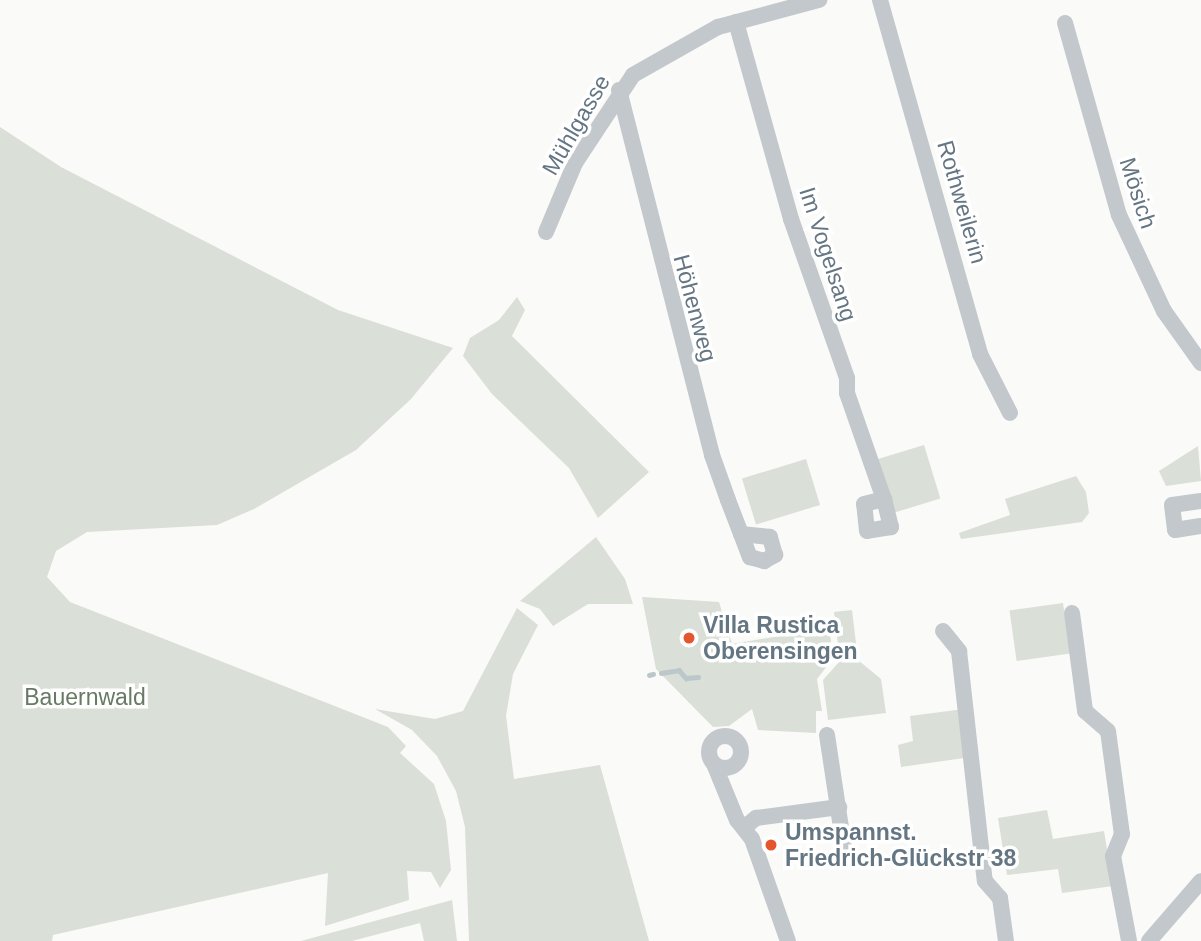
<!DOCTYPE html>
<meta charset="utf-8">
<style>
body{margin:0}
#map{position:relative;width:1201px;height:941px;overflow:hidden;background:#fafaf8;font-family:Arial,sans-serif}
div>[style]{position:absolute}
.green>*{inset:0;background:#dadfd7;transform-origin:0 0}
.stream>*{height:4.5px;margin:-2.25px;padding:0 2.25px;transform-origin:2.25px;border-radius:2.25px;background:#bbc7cb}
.minor>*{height:16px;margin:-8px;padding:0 8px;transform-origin:8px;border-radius:8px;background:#c3c8cc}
.minor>.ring{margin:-8px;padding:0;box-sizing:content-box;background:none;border:16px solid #c3c8cc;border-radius:50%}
.dots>*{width:19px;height:19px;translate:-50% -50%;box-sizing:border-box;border:4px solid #fff;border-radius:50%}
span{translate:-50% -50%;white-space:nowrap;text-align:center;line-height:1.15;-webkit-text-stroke:7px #fff;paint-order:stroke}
.street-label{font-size:23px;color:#657683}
.poi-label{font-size:23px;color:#657683;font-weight:700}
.left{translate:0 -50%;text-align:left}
.park-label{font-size:23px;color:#687a64}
</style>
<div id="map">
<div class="green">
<div style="clip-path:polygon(0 127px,61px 167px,338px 310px,453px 348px,411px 399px,356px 450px,254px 509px,217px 525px,87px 532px,56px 551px,47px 577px,70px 602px,388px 727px,406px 746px,400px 753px,434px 784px,446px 821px,451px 870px,440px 888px,431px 872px,407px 871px,409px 900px,325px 926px,328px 873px,53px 935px,52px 941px,0 941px)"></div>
<div style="clip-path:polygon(517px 297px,525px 310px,512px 336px,649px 472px,598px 518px,569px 468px,492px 394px,463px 356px,470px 338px,499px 320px)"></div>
<div style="left:924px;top:445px;width:56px;height:48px;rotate:73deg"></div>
<div style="clip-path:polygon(1198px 446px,1201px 481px,1166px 486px,1159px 471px)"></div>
<div style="left:806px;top:459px;width:48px;height:67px;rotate:73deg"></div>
<div style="clip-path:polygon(1076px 476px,1086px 492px,1089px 513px,1082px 522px,961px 539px,959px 533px,1010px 515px,1005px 499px)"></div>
<div style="clip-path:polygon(596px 537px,625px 579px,633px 604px,588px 604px,553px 626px,540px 609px,520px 601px)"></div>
<div style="clip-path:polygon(642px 597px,719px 602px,732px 644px,821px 629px,830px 635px,834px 657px,817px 679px,822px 711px,816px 711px,816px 733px,758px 730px,752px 709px,729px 726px,713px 727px,656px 669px)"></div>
<div style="left:1063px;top:603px;width:51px;height:54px;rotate:82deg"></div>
<div style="clip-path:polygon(517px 608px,538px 625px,513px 674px,506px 716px,514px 779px,600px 765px,649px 941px,469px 941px,465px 827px,456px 791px,437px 756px,412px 730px,375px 709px,435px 719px,463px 711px)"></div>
<div style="clip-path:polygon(852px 610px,858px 660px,881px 679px,886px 713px,828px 720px,823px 680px,840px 661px,834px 612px)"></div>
<div style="clip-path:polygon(964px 709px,971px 757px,901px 767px,898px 745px,913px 741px,910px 716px)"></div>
<div style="clip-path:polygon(1047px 810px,1053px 839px,1104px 831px,1113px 886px,1062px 893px,1058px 869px,1007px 875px,998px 818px)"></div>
<div style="clip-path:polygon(452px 900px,457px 941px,424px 941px,420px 923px,352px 941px,301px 941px)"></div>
</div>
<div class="stream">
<div style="left:661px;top:673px;width:18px;rotate:-9deg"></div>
<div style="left:679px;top:670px;width:11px;rotate:49deg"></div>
<div style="left:686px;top:678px;width:12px;rotate:-5deg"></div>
<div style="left:649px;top:675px;width:4px;rotate:-14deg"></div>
</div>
<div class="minor">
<div style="left:880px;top:0;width:368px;rotate:74.2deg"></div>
<div style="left:980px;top:354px;width:66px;rotate:63deg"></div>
<div style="left:736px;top:22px;width:205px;rotate:74.4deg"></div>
<div style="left:791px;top:219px;width:169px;rotate:70.6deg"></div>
<div style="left:847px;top:378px;width:15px;rotate:90deg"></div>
<div style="left:847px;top:393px;width:112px;rotate:70.8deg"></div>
<div style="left:884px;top:499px;width:29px;rotate:76deg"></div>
<div style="left:891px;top:527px;width:24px;rotate:171deg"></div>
<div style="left:867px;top:531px;width:27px;rotate:-96deg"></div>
<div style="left:864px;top:504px;width:21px;rotate:-14deg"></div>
<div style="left:1065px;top:23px;width:199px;rotate:74.3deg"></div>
<div style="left:1119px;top:215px;width:106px;rotate:64.9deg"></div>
<div style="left:1164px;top:311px;width:64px;rotate:54.6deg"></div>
<div style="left:619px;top:90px;width:377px;rotate:75.7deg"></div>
<div style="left:712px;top:455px;width:48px;rotate:70.4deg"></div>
<div style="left:728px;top:500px;width:36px;rotate:69deg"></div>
<div style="left:741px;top:534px;width:25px;rotate:69deg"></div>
<div style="left:750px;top:557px;width:15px;rotate:16deg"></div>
<div style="left:764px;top:561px;width:13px;rotate:-29deg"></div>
<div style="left:775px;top:555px;width:19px;rotate:-106deg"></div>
<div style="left:770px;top:537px;width:29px;rotate:-174deg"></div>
<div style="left:546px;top:232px;width:75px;rotate:-67.2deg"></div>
<div style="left:575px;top:163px;width:105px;rotate:-56.6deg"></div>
<div style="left:633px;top:75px;width:98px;rotate:-29.5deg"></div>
<div style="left:718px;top:27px;width:105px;rotate:-15deg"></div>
<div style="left:1201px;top:501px;width:29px;rotate:172deg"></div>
<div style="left:1172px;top:505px;width:25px;rotate:83deg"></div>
<div style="left:1175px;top:530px;width:26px;rotate:-9deg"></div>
<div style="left:1072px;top:613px;width:99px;rotate:82.4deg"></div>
<div style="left:1085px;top:711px;width:30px;rotate:41deg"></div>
<div style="left:1108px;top:731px;width:104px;rotate:82.3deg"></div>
<div style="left:1122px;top:834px;width:24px;rotate:112deg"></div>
<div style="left:1113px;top:856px;width:86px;rotate:79.3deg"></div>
<div style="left:943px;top:631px;width:26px;rotate:51deg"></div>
<div style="left:959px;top:651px;width:231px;rotate:83.6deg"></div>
<div style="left:985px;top:881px;width:23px;rotate:49deg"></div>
<div style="left:1000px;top:898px;width:43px;rotate:82.1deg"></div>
<div style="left:827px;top:735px;width:114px;rotate:81.4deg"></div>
<div class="ring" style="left:709px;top:736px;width:16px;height:16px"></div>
<div style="left:714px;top:764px;width:61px;rotate:67.7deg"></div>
<div style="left:737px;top:820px;width:24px;rotate:52deg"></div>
<div style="left:752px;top:839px;width:108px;rotate:70.6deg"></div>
<div style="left:744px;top:828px;width:16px;rotate:-40deg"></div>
<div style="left:756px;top:818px;width:84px;rotate:-7.5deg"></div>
<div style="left:1149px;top:941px;width:79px;rotate:-49.1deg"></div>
</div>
<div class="dots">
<div style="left:689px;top:638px;background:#e4572e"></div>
<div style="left:771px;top:845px;background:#e4572e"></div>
</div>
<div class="street-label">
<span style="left:576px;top:125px;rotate:-60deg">Mühlgasse</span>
<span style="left:1138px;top:193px;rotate:72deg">Mösich</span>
<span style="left:962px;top:202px;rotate:74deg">Rothweilerin</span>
<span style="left:828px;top:254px;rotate:72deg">Im Vogelsang</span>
<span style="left:695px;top:308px;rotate:75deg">Höhenweg</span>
</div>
<div class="poi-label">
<span class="left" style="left:703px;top:638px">Villa Rustica<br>Oberensingen</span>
<span class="left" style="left:785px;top:845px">Umspannst.<br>Friedrich-Glückstr 38</span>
</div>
<div class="park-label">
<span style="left:85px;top:697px">Bauernwald</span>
</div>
</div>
